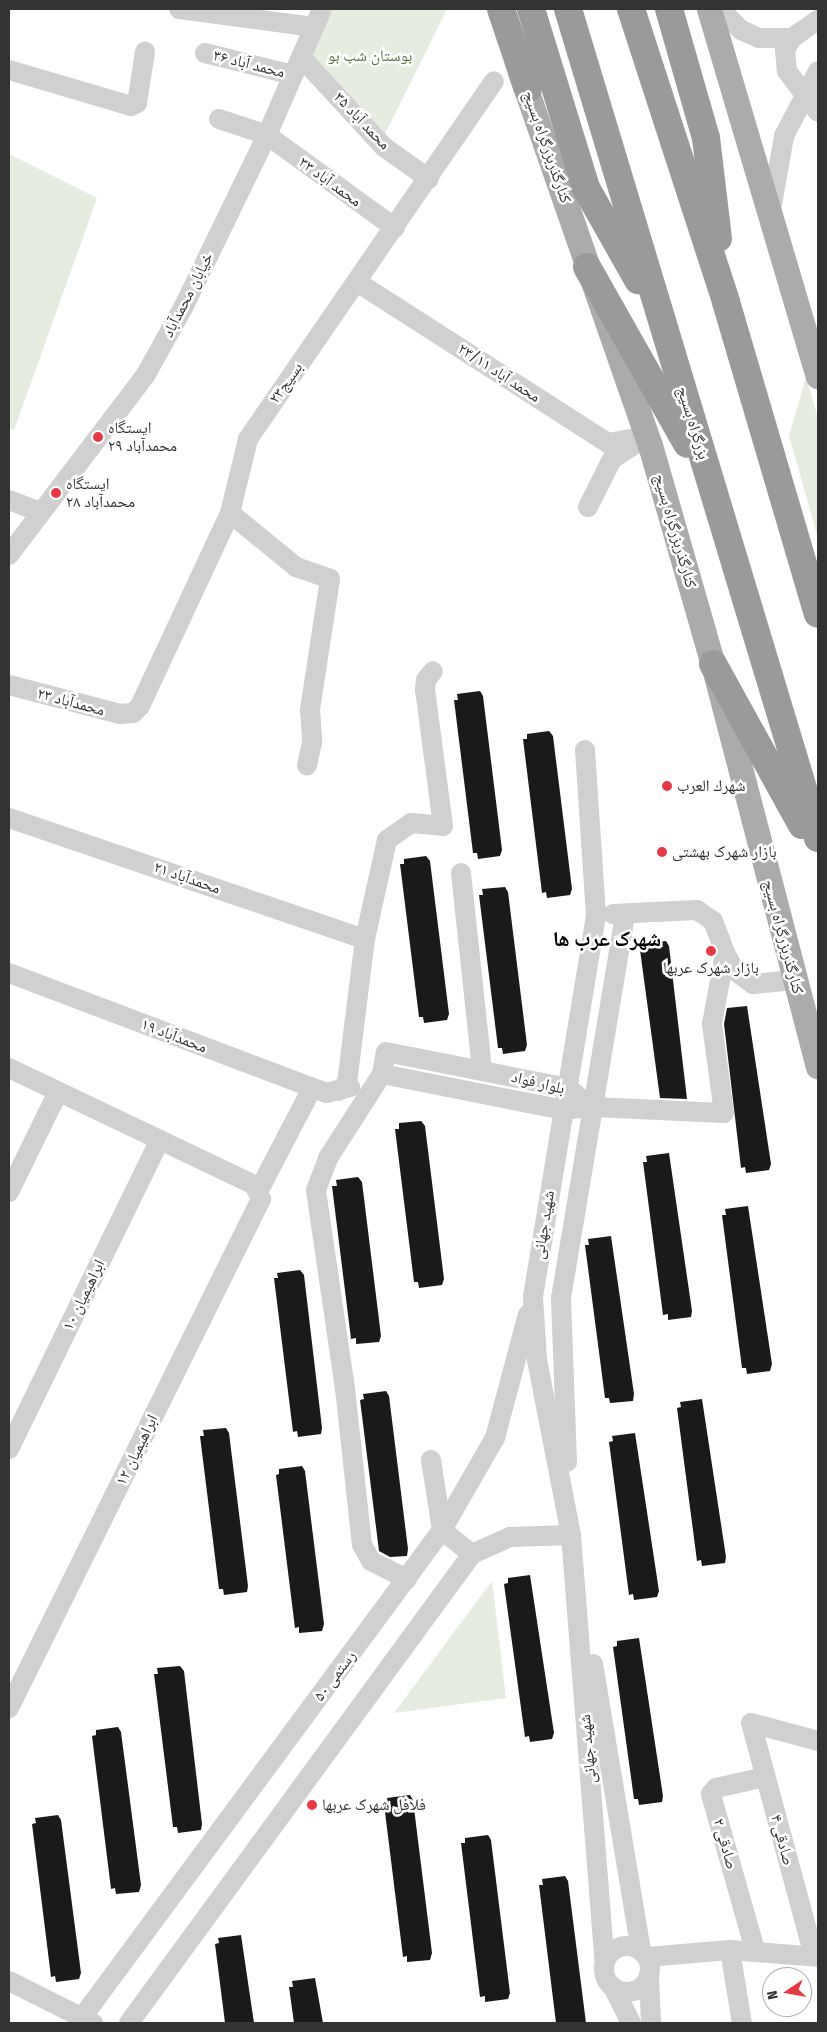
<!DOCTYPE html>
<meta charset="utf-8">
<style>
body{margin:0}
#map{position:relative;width:827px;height:2032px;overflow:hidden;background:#fff;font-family:"Fira Sans Condensed","Noto Naskh Arabic",sans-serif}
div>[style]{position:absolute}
.green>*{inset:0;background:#e6ecdf}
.building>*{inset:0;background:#1a1a1a}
.minor>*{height:20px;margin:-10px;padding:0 10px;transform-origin:10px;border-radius:10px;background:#d0d0d0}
.minor>.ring{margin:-10px;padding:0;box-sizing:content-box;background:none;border:20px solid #d0d0d0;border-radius:50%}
.major>*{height:25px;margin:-12.5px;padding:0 12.5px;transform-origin:12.5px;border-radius:12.5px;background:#ababab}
.highway>*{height:28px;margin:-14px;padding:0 14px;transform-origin:14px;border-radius:14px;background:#9a9a9a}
.dots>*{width:14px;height:14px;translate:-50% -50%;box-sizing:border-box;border:2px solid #fff;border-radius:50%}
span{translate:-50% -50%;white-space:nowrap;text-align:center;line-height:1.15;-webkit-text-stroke:5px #fff;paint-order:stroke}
.park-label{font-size:16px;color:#56703f}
.street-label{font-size:16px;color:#333}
.poi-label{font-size:16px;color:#333}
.left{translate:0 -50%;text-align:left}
.district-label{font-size:21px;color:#000;font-weight:700}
.frame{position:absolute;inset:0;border:10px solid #333;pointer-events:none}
.north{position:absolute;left:762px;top:1967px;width:50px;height:50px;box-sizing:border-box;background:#fff;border:1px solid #adadad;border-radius:50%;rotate:258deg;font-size:14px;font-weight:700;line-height:20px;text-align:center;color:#333}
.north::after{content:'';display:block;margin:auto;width:18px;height:22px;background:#e63946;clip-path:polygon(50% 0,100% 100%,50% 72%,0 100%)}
</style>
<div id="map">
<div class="green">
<div style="clip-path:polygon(333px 9px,447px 9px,381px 142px,309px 60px)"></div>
<div style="clip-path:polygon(9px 154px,97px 198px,14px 430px,9px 428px)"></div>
<div style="clip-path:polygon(806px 377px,818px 418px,818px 538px,789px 436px)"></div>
<div style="clip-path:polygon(492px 1581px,506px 1698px,394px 1713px)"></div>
</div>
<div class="building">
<div style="clip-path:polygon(480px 691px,483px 696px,502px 850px,500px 856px,478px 859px,477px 853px,473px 853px,454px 700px,458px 700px,457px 694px)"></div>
<div style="clip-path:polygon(549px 731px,553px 736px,572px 889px,570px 895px,547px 898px,546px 892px,542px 893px,523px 739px,527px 739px,527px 734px)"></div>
<div style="clip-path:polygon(426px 856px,430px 861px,449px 1014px,447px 1020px,424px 1023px,423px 1017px,419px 1017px,400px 864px,404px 864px,404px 859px)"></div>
<div style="clip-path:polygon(505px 887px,508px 892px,527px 1045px,525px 1051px,503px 1054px,502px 1048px,498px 1048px,479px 895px,483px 895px,482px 889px)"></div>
<div style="clip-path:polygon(666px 941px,669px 946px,687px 1099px,660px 1098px,640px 950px,644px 949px,643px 944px)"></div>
<div style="clip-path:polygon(747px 1006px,771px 1164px,769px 1170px,746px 1173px,745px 1167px,741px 1168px,724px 1024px,727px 1008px)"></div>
<div style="clip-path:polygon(421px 1121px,425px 1126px,444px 1279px,442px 1285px,419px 1288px,418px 1282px,414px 1282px,395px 1129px,399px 1129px,399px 1123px)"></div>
<div style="clip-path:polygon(669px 1153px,692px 1311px,691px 1317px,668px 1320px,668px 1314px,663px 1315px,643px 1162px,647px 1162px,646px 1156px)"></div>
<div style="clip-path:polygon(358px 1177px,362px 1182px,381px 1336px,379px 1342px,356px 1344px,356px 1338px,351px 1339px,332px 1186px,337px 1186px,336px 1180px)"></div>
<div style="clip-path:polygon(748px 1206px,772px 1364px,770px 1371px,747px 1374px,746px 1368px,742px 1368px,722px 1215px,726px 1215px,725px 1209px)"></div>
<div style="clip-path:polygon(611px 1236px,634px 1394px,633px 1401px,610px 1403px,609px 1398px,605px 1398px,585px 1245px,589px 1245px,588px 1239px)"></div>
<div style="clip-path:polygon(300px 1270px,304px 1275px,322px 1428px,321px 1434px,298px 1437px,297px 1431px,293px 1432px,274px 1278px,278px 1278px,277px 1273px)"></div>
<div style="clip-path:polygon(386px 1391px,389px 1396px,408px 1549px,407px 1556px,390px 1557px,379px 1551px,360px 1400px,364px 1399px,363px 1394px)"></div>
<div style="clip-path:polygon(702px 1399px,726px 1557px,725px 1563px,702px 1566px,701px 1560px,697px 1561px,677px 1408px,681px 1407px,680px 1402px)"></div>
<div style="clip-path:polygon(226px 1428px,229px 1433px,248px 1586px,247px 1592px,224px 1595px,223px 1589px,219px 1589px,200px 1436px,204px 1436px,203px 1430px)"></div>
<div style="clip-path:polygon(635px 1433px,659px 1591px,657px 1597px,634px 1600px,633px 1594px,629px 1595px,609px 1442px,613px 1441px,612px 1436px)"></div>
<div style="clip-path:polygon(302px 1466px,305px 1471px,324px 1624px,322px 1631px,299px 1633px,299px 1627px,295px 1628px,276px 1475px,279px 1474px,279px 1469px)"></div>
<div style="clip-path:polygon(530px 1575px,554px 1733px,552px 1739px,530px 1742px,529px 1736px,525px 1737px,504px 1584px,508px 1583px,508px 1578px)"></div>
<div style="clip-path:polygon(639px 1638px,663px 1796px,662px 1802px,639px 1805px,638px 1799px,634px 1799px,613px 1647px,617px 1646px,617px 1641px)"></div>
<div style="clip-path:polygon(180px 1666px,184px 1671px,202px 1824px,201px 1830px,178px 1833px,177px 1827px,173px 1827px,154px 1674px,158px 1674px,157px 1668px)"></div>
<div style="clip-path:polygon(118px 1727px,121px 1732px,141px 1885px,139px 1892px,116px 1894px,115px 1888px,111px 1889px,92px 1736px,96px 1735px,96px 1730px)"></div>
<div style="clip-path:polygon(410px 1795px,413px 1800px,432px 1953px,430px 1960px,407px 1962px,407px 1956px,403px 1957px,384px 1804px,388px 1803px,387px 1798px)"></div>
<div style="clip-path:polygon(58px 1815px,61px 1820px,81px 1973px,79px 1979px,56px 1982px,55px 1976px,51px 1977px,32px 1824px,36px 1823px,35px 1818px)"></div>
<div style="clip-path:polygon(488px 1835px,491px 1840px,510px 1993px,508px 1999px,485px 2002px,485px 1996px,480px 1997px,461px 1843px,465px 1843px,465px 1838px)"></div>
<div style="clip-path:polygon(565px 1876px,568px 1881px,586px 2023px,556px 2023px,539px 1885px,543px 1885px,542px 1879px)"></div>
<div style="clip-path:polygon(241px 1935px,254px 2023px,225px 2023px,215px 1944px,219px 1943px,218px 1938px)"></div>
<div style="clip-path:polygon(315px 1978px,323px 2023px,294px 2023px,289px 1987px,293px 1987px,292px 1981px)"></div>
</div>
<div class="minor">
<div style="left:179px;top:9px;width:136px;rotate:7.6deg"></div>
<div style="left:720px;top:9px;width:30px;rotate:45deg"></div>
<div style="left:741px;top:30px;width:20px;rotate:24deg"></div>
<div style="left:759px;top:38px;width:33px"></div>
<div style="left:792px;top:38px;width:32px;rotate:-35deg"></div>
<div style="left:792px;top:38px;width:14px;rotate:120deg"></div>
<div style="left:785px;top:50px;width:21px;rotate:85deg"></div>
<div style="left:787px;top:71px;width:51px;rotate:52.9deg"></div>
<div style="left:205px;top:53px;width:91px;rotate:14deg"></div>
<div style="left:301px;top:57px;width:122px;rotate:47.3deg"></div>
<div style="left:384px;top:147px;width:55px;rotate:35.4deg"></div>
<div style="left:9px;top:70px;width:127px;rotate:16.4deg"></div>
<div style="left:131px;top:106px;width:7px;rotate:-27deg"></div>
<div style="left:137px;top:103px;width:52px;rotate:-81.1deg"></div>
<div style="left:219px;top:119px;width:51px;rotate:18.4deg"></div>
<div style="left:267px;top:135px;width:158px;rotate:36deg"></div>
<div style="left:771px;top:210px;width:75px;rotate:-80deg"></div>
<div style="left:784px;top:136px;width:73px;rotate:-62.4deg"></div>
<div style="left:357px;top:282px;width:298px;rotate:32.7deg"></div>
<div style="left:608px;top:443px;width:41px;rotate:-9.9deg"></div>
<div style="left:9px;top:500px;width:34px;rotate:21deg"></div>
<div style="left:588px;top:507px;width:54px;rotate:-63.4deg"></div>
<div style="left:612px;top:459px;width:33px;rotate:-33deg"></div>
<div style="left:230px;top:513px;width:85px;rotate:39.3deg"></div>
<div style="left:296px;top:567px;width:36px;rotate:19deg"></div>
<div style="left:330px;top:579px;width:133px;rotate:98.7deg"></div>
<div style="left:310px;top:710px;width:32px;rotate:86deg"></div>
<div style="left:312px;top:742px;width:24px;rotate:102deg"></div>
<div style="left:9px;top:555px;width:225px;rotate:-52.8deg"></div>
<div style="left:145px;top:376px;width:80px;rotate:-60.9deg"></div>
<div style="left:184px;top:306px;width:190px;rotate:-64.1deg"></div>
<div style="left:267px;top:135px;width:137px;rotate:-66.4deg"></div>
<div style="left:9px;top:685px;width:115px;rotate:14.6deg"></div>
<div style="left:120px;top:714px;width:13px;rotate:-4deg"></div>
<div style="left:133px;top:713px;width:10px;rotate:-45deg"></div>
<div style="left:140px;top:706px;width:213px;rotate:-65deg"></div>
<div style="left:230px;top:513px;width:76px;rotate:-76.3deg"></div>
<div style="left:248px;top:439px;width:434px;rotate:-55.5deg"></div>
<div style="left:585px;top:750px;width:166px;rotate:86.2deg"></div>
<div style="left:596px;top:916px;width:386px;rotate:99.4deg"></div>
<div style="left:533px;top:1297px;width:63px;rotate:86.4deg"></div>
<div style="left:537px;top:1360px;width:178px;rotate:79deg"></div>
<div style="left:571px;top:1535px;width:429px;rotate:85.5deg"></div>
<div style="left:9px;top:818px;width:376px;rotate:18.8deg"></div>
<div style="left:461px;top:873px;width:198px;rotate:83.9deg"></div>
<div style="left:613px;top:914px;width:84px;rotate:-2.7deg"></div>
<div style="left:697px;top:910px;width:19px;rotate:35deg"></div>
<div style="left:713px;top:921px;width:34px;rotate:69deg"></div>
<div style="left:725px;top:953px;width:21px;rotate:61deg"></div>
<div style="left:735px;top:971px;width:22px;rotate:36deg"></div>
<div style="left:753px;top:984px;width:42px;rotate:-5.4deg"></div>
<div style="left:9px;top:973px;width:339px;rotate:20.7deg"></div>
<div style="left:326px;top:1093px;width:25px;rotate:-14deg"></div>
<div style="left:9px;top:1068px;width:272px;rotate:25.5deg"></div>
<div style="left:254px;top:1185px;width:16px;rotate:63deg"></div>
<div style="left:261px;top:1199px;width:568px;rotate:116.34deg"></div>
<div style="left:382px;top:1074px;width:185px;rotate:11.2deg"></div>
<div style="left:563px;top:1110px;width:30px;rotate:-6deg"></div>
<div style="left:593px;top:1107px;width:131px;rotate:2.6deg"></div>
<div style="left:724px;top:1113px;width:90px;rotate:-97.7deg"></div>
<div style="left:712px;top:1024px;width:72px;rotate:-79.6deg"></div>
<div style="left:339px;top:1091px;width:11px;rotate:-45deg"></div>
<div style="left:347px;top:1083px;width:145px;rotate:-82.9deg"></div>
<div style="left:365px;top:939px;width:101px;rotate:-77.5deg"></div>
<div style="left:387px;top:840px;width:29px;rotate:-35deg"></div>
<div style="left:411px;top:823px;width:32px;rotate:5deg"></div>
<div style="left:443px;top:826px;width:137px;rotate:-97.5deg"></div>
<div style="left:425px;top:690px;width:10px;rotate:-84deg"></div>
<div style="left:426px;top:680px;width:11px;rotate:-52deg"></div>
<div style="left:259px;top:1190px;width:115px;rotate:-62.5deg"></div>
<div style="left:9px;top:1192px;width:111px;rotate:-63.9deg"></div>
<div style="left:9px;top:1449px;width:344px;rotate:-64deg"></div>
<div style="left:431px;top:1460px;width:71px;rotate:81.1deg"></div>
<div style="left:442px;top:1530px;width:38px;rotate:39deg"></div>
<div style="left:567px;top:1462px;width:164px;rotate:-92.1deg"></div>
<div style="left:561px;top:1298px;width:389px;rotate:-80.5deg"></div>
<div style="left:407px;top:1579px;width:40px;rotate:-153.4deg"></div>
<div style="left:371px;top:1561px;width:18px;rotate:-119deg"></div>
<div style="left:362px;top:1545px;width:157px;rotate:-96.2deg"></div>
<div style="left:345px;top:1389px;width:201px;rotate:-98.3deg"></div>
<div style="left:316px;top:1190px;width:34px;rotate:-69deg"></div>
<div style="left:328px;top:1158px;width:100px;rotate:-57.3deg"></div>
<div style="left:382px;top:1074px;width:22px;rotate:-80deg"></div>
<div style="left:386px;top:1052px;width:185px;rotate:11.2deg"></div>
<div style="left:567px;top:1088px;width:12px;rotate:35deg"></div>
<div style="left:593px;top:1664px;width:291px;rotate:80.5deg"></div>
<div class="ring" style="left:604px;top:1946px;width:26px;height:26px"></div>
<div style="left:730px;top:1950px;width:74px;rotate:80.7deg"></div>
<div style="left:755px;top:1950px;width:162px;rotate:-105.8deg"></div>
<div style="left:711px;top:1794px;width:8px;rotate:-50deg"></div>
<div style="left:716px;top:1788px;width:50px;rotate:-12.7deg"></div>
<div style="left:814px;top:1956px;width:241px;rotate:-105.1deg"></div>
<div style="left:751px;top:1723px;width:69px;rotate:15deg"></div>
<div style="left:647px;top:1957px;width:83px;rotate:-4.8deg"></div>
<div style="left:730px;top:1950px;width:88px;rotate:4.5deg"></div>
<div style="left:649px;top:1975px;width:48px;rotate:87.6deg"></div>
<div style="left:9px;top:1981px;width:94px;rotate:26.6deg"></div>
<div style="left:613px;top:1987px;width:40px;rotate:63.4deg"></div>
<div style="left:78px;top:2023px;width:613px;rotate:-53.56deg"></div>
<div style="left:442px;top:1530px;width:106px;rotate:-60.1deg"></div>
<div style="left:495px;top:1438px;width:128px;rotate:-75.1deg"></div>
<div style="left:129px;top:2023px;width:581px;rotate:-53.82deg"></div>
<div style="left:472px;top:1554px;width:42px;rotate:-24.1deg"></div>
<div style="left:510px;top:1537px;width:61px;rotate:-1.9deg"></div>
</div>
<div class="major">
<div style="left:709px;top:9px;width:383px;rotate:73.5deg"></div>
<div style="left:520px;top:72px;width:395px;rotate:70.8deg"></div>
<div style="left:650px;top:445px;width:228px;rotate:74deg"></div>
<div style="left:713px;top:664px;width:416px;rotate:75.4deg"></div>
</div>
<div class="highway">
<div style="left:501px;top:9px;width:84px;rotate:71.4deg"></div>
<div style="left:531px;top:9px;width:187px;rotate:72.9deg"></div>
<div style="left:586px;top:188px;width:106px;rotate:60.5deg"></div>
<div style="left:568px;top:9px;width:866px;rotate:73.22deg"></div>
<div style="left:631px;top:9px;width:308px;rotate:72deg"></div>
<div style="left:726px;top:302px;width:325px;rotate:73.6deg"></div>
<div style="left:669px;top:9px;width:134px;rotate:74deg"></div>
<div style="left:706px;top:138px;width:101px;rotate:83.2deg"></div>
<div style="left:587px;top:267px;width:203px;rotate:60.5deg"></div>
<div style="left:713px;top:664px;width:184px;rotate:61.1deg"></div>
</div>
<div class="dots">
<div style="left:98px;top:437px;background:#e63946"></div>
<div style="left:56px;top:493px;background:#e63946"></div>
<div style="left:667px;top:786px;background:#e63946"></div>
<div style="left:662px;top:852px;background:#e63946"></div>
<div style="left:711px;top:951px;background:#e63946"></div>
<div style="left:312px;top:1805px;background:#e63946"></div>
</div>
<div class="park-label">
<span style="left:370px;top:56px">بوستان شب بو</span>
</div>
<div class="street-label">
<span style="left:249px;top:64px;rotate:14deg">محمد آباد ۳۶</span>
<span style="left:362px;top:121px;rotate:46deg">محمد آباد ۳۵</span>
<span style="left:547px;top:147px;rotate:71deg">کنارگذربزرگراه بسیج</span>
<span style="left:330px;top:182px;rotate:36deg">محمد آباد ۳۳</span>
<span style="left:188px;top:295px;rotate:-63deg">خیابان محمدآباد</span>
<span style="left:499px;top:373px;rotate:33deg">محمد آباد ۲۳/۱۱</span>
<span style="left:286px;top:383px;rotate:-55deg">بسیج۲۳</span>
<span style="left:693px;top:423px;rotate:73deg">بزرگراه بسیج</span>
<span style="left:675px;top:531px;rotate:74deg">کنارگذربزرگراه بسیج</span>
<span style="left:71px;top:702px;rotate:15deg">محمدآباد ۲۳</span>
<span style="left:187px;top:878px;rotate:19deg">محمدآباد ۲۱</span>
<span style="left:783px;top:937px;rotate:75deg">کنارگذربزرگراه بسیج</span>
<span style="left:174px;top:1036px;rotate:21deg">محمدآباد ۱۹</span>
<span style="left:538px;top:1083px;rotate:13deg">بلوار فواد</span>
<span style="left:544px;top:1225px;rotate:-81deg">شهید جهانی</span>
<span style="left:84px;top:1295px;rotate:-64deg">ابراهیمیان ۱۰</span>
<span style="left:137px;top:1450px;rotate:-64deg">ابراهیمیان ۱۲</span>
<span style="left:335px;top:1676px;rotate:-53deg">رستمی ۵۰</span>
<span style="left:588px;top:1749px;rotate:-95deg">شهید جهانی</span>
<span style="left:782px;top:1840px;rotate:75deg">صادقی ۴</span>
<span style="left:725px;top:1844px;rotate:74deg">صادقی ۲</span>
</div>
<div class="poi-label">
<span class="left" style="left:108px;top:437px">ایستگاه<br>محمدآباد ۲۹</span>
<span class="left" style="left:66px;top:493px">ایستگاه<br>محمدآباد ۲۸</span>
<span class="left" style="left:677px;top:786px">شهرك العرب</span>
<span class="left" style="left:672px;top:852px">بازار شهرک بهشتی</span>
<span style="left:711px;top:968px">بازار شهرک عربها</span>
<span class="left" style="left:322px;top:1805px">فلافل شهرک عربها</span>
</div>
<div class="district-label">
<span style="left:607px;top:939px">شهرک عرب ها</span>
</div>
<div class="frame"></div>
<div class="north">N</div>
</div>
